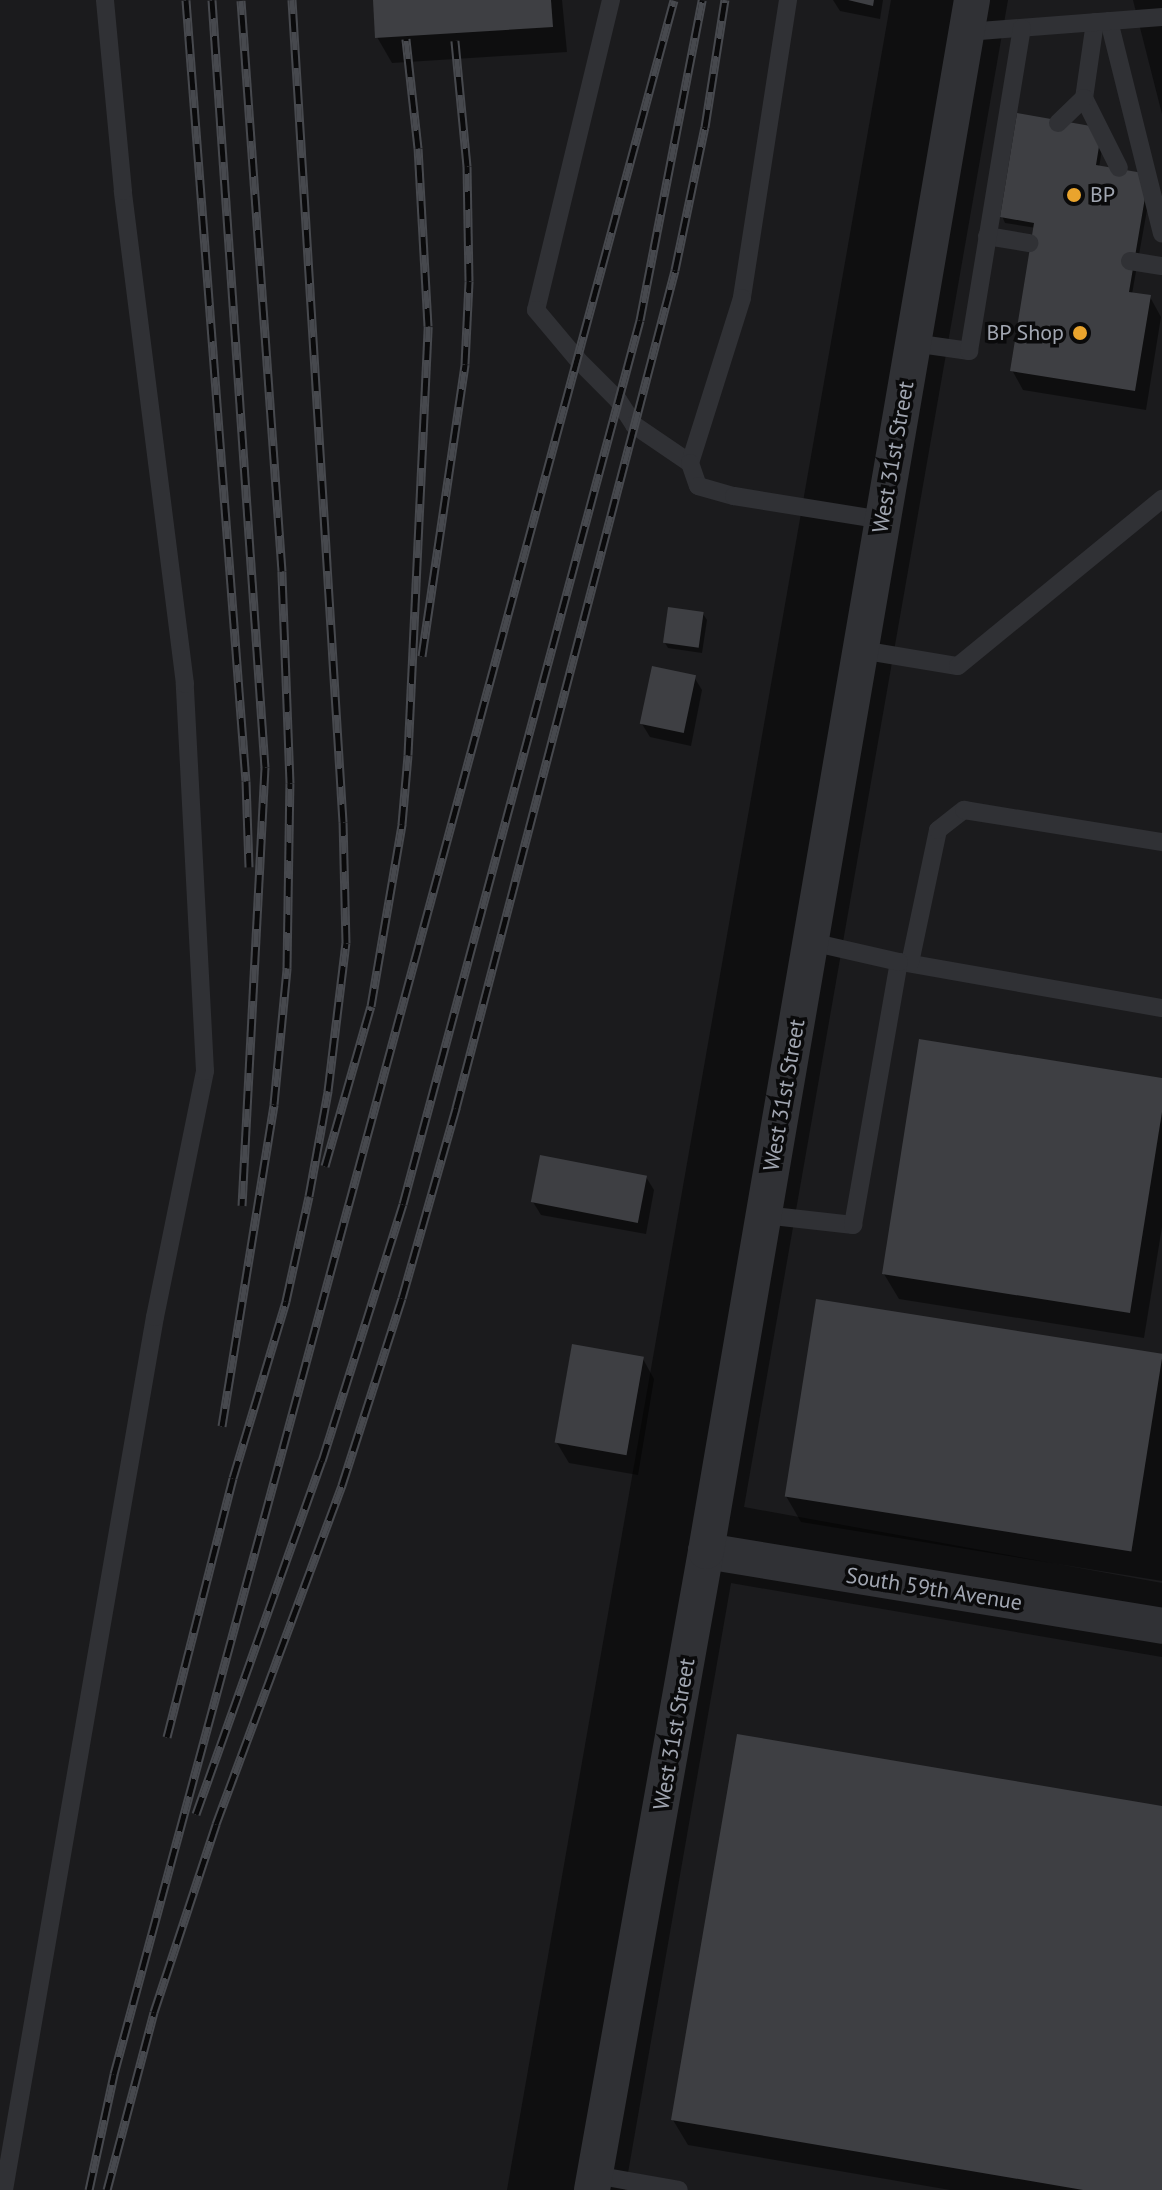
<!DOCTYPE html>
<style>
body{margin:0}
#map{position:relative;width:1162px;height:2190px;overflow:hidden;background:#0f0f10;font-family:"PT Sans",sans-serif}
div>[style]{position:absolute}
.built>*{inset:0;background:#1b1b1d}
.shadow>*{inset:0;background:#0007}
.building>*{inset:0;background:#3e3f43;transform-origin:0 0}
.lane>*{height:18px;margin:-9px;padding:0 9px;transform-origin:9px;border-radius:9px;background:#303135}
.street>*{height:36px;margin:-18px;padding:0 18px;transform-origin:18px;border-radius:18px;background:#303135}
.rail>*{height:9px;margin-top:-4.5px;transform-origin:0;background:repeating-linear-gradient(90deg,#0a0a0b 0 18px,#47494e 0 36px);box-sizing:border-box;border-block:2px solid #47494e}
.dots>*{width:22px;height:22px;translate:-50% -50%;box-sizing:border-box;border:4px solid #0a0a0b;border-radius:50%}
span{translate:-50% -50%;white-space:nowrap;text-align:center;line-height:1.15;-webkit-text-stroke:7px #0a0a0b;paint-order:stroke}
.poi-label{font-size:22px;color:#a1a6b1}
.left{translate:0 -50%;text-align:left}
.right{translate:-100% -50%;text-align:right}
.street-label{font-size:22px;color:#a1a6b1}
</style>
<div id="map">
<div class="built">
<div style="clip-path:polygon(0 0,891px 0,507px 2190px,0 2190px)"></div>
<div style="clip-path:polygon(1008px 0,1133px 0,1162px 114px,1162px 1583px,744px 1507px)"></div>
<div style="clip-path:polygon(731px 1583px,1162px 1657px,1162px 2190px,625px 2190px)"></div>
</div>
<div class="shadow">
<div style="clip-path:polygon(375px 0,562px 0,567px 52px,392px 63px,377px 37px)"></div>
<div style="clip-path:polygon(833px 0,883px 0,880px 19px,840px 11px)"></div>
<div style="clip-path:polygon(1104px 136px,1099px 168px,1152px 182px,1132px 294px,1150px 297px,1161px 317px,1146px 410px,1023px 390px,1012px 370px,1036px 228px,1005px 223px,1002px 216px)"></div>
<div style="clip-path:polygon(703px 614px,707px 620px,702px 653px,668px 648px,664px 641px)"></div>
<div style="clip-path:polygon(694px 677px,702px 690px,691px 746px,650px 737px,642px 724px)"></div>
<div style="clip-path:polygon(1162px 1080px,1162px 1227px,1144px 1338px,899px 1299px,884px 1274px)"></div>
<div style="clip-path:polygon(646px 1177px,654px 1190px,646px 1234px,541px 1215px,533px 1202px)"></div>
<div style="clip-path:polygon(1162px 1357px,1162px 1581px,801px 1522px,786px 1496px)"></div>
<div style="clip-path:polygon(643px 1359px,654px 1379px,638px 1475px,569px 1463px,557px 1443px)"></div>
<div style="clip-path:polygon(1162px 1808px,1162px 2190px,950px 2190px,688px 2145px,673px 2120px)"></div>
</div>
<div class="building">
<div style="clip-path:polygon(373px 0,551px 0,553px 27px,375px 38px)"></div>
<div style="clip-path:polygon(848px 0,874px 0,873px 6px)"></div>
<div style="clip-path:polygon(1017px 113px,1102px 128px,1096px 165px,1149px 174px,1129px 292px,1151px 295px,1135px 391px,1010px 371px,1034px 223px,1000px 217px)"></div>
<div style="left:668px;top:607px;width:36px;height:36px;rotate:8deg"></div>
<div style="left:652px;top:666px;width:45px;height:59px;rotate:12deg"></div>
<div style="clip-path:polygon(919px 1039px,1162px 1078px,1162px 1112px,1130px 1313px,882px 1274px)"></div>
<div style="left:540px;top:1155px;width:109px;height:48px;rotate:11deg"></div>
<div style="left:816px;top:1299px;width:351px;height:200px;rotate:9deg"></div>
<div style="left:572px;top:1344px;width:73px;height:100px;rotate:10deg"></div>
<div style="clip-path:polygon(737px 1734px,1162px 1806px,1162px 2190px,1083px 2190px,671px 2120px)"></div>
</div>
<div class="lane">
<div style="left:611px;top:0;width:319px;rotate:103.6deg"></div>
<div style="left:536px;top:310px;width:65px;rotate:50deg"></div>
<div style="left:578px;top:360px;width:57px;rotate:45deg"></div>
<div style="left:618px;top:400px;width:30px;rotate:57deg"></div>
<div style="left:634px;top:425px;width:68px;rotate:34.2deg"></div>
<div style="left:788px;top:0;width:302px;rotate:98.8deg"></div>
<div style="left:742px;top:298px;width:173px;rotate:107.5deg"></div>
<div style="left:690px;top:463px;width:24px;rotate:71deg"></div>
<div style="left:698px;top:486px;width:37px;rotate:16deg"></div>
<div style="left:734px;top:496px;width:150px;rotate:9.2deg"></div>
<div style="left:1109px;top:21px;width:219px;rotate:76deg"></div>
<div style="left:1095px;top:22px;width:77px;rotate:98.2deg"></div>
<div style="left:1084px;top:98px;width:78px;rotate:63.4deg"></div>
<div style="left:967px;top:32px;width:196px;rotate:-4.4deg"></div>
<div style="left:1058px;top:123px;width:36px;rotate:-44deg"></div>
<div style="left:987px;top:236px;width:43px;rotate:9.5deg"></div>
<div style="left:1130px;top:261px;width:32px;rotate:9deg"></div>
<div style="left:913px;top:343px;width:57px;rotate:8.1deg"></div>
<div style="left:969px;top:351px;width:327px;rotate:-80.7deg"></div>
<div style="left:861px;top:650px;width:98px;rotate:9.4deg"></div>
<div style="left:958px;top:666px;width:264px;rotate:-39.3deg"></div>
<div style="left:901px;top:962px;width:265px;rotate:10deg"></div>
<div style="left:910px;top:963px;width:136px;rotate:-78.1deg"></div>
<div style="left:938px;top:830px;width:33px;rotate:-38deg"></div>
<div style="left:964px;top:810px;width:201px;rotate:9.2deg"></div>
<div style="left:764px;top:1215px;width:90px;rotate:6.4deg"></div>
<div style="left:853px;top:1225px;width:267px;rotate:-80.1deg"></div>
<div style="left:899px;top:962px;width:90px;rotate:-167.2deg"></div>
<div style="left:595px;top:2175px;width:85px;rotate:10.1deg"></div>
<div style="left:4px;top:2190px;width:886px;rotate:-80.19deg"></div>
<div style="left:155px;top:1317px;width:251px;rotate:-78.5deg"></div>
<div style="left:205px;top:1071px;width:388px;rotate:-93deg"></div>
<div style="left:185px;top:684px;width:497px;rotate:-97.2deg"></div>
<div style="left:123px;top:191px;width:192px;rotate:-95.4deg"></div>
</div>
<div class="street">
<div style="left:706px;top:1551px;width:462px;rotate:9.3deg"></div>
<div style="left:592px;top:2190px;width:649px;rotate:-79.88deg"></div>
<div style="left:706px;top:1551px;width:1574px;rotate:-80.27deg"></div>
</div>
<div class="rail">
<div style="left:186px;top:0;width:783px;rotate:85.61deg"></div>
<div style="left:246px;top:781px;width:86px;rotate:88deg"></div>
<div style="left:212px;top:0;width:769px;rotate:86.05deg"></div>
<div style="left:265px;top:767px;width:439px;rotate:93deg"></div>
<div style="left:422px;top:656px;width:295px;rotate:-81.6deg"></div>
<div style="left:465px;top:364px;width:83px;rotate:-87.2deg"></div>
<div style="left:469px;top:281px;width:115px;rotate:-91deg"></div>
<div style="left:467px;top:166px;width:126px;rotate:-95.5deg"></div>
<div style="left:325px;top:1166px;width:166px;rotate:-74deg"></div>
<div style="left:371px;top:1006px;width:185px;rotate:-80.3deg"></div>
<div style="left:402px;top:824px;width:69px;rotate:-85deg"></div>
<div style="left:408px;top:755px;width:429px;rotate:-87.3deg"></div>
<div style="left:428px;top:326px;width:178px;rotate:-93.2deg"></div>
<div style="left:418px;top:148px;width:110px;rotate:-96.3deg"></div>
<div style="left:222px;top:1426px;width:326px;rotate:-80.8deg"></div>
<div style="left:274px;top:1104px;width:137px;rotate:-84.5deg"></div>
<div style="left:287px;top:968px;width:185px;rotate:-89.1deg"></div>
<div style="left:290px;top:783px;width:212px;rotate:-92.2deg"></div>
<div style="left:282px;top:571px;width:572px;rotate:-94.11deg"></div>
<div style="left:167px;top:1737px;width:267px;rotate:-75.7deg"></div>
<div style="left:233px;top:1478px;width:185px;rotate:-73.3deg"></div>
<div style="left:286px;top:1301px;width:107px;rotate:-77.6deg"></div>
<div style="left:309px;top:1196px;width:107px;rotate:-79.7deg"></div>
<div style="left:328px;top:1091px;width:149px;rotate:-83.1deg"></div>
<div style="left:346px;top:943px;width:121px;rotate:-91.4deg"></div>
<div style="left:343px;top:822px;width:824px;rotate:-93.55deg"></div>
<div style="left:196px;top:1814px;width:375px;rotate:-70.4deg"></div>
<div style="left:322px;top:1461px;width:269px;rotate:-72.5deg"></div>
<div style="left:403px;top:1204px;width:915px;rotate:-74.99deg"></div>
<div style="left:640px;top:320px;width:326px;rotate:-79deg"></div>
<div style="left:89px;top:2190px;width:119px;rotate:-77.8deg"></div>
<div style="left:114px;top:2074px;width:2148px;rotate:-74.89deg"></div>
<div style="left:107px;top:2190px;width:184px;rotate:-75.2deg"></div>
<div style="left:154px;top:2012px;width:198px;rotate:-71.7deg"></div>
<div style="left:216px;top:1824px;width:362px;rotate:-69.6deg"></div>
<div style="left:342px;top:1485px;width:196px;rotate:-72.2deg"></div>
<div style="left:402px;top:1298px;width:198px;rotate:-74.1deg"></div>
<div style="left:456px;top:1108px;width:866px;rotate:-75.35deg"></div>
<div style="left:675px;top:270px;width:146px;rotate:-78.2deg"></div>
<div style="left:705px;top:127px;width:129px;rotate:-81.1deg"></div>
</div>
<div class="dots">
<div style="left:1074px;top:195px;background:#eaa42d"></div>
<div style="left:1080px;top:333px;background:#eaa42d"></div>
</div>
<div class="poi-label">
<span class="left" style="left:1090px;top:195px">BP</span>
<span class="right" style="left:1064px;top:333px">BP Shop</span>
</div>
<div class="street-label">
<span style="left:893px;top:457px;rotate:-80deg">West 31st Street</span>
<span style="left:784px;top:1095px;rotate:-80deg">West 31st Street</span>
<span style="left:934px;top:1589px;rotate:9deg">South 59th Avenue</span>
<span style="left:674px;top:1734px;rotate:-80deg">West 31st Street</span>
</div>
</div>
